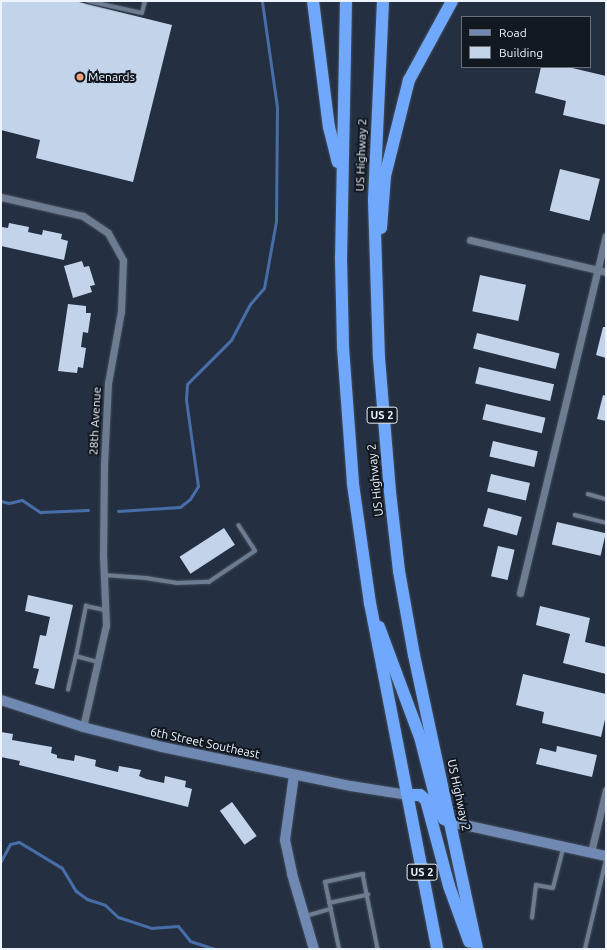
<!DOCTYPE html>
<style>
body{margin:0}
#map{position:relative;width:607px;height:950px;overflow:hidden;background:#243042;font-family:Ubuntu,sans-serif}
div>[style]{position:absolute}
.stream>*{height:3px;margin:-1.5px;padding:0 1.5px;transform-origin:1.5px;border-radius:1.5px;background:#486ea9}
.building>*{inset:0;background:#c3d3ea;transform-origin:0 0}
.roads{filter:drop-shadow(0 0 1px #434c5b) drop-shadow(0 0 1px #434c5b)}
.lane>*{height:3.5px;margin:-1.75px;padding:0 1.75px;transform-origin:1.75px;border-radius:1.75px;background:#6e7c92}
.street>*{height:7px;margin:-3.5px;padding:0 3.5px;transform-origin:3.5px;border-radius:3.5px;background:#6e7c92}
.secondary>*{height:10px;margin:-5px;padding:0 5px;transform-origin:5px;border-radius:5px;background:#6f89b2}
.highway>*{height:12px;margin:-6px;padding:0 6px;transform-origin:6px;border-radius:6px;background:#70a8fd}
.dots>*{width:11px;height:11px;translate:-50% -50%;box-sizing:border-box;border:2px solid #121820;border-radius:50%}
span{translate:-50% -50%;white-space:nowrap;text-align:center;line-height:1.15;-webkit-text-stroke:4px #121820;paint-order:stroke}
.shield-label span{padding:1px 3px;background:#121820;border:1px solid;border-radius:3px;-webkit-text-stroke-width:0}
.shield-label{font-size:11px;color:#edf4fd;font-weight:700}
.poi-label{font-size:12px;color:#edf4fd}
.left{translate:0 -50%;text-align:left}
.street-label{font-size:12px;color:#edf4fd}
.frame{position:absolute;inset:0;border:2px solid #edf4fd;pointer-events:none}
.legend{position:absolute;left:461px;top:16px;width:130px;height:52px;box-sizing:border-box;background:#121820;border:1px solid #6a7078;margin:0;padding:5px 7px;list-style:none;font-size:12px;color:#edf4fd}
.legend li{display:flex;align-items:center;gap:8px;height:20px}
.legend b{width:20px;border:1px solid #6a7078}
</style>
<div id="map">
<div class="stream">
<div style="left:1px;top:501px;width:8px;rotate:14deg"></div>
<div style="left:9px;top:503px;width:13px;rotate:-13deg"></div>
<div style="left:22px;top:500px;width:22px;rotate:34deg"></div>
<div style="left:40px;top:512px;width:48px;rotate:-2.4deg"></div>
<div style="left:118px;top:511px;width:62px;rotate:-3.7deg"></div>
<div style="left:180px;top:507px;width:13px;rotate:-39deg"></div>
<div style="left:190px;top:499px;width:15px;rotate:-58deg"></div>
<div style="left:198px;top:486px;width:88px;rotate:-97.9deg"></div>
<div style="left:186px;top:399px;width:15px;rotate:-86deg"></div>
<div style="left:187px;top:384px;width:62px;rotate:-45deg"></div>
<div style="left:231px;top:340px;width:41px;rotate:-62.2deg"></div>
<div style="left:250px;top:304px;width:21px;rotate:-49deg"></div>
<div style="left:264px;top:288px;width:68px;rotate:-79.8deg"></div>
<div style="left:276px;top:221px;width:114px;rotate:-89.5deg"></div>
<div style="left:277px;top:107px;width:107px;rotate:-98.1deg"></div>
<div style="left:1px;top:861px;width:19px;rotate:-62deg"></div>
<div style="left:10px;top:844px;width:9px;rotate:-13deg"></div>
<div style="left:19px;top:842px;width:50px;rotate:31.2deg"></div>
<div style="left:62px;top:868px;width:27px;rotate:59deg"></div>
<div style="left:76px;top:891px;width:14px;rotate:36deg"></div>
<div style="left:87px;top:899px;width:19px;rotate:18deg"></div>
<div style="left:105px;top:905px;width:18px;rotate:43deg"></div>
<div style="left:118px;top:917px;width:35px;rotate:18deg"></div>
<div style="left:151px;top:928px;width:27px;rotate:-4deg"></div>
<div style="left:178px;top:926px;width:19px;rotate:51deg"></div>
<div style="left:190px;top:941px;width:25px;rotate:18deg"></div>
</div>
<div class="building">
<div style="clip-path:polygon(1px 1px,75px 1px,172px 25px,133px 182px,36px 158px,40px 140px,1px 130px)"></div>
<div style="clip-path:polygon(541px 67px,568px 67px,606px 76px,606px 125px,563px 115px,566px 101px,535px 93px)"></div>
<div style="left:560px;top:169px;width:41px;height:43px;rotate:14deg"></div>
<div style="clip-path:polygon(9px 223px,29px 227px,28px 232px,42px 235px,43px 230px,62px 234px,61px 239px,68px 241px,64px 260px,1px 246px,2px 227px,8px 228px)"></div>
<div style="clip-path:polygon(82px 261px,84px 267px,89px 266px,95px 285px,90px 286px,92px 292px,73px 298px,64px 266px)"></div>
<div style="left:480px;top:275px;width:47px;height:37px;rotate:12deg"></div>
<div style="clip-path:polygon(68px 304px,86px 306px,86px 313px,91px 313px,88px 333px,83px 332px,81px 347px,86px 348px,83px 368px,78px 367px,77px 373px,58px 371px)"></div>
<div style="clip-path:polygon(603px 327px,606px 327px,606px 358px,596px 355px)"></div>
<div style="left:477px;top:333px;width:85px;height:16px;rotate:14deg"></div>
<div style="left:479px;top:367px;width:77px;height:17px;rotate:13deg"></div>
<div style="clip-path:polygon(603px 395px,606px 396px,606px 421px,597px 419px)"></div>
<div style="left:486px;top:404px;width:61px;height:16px;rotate:13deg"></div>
<div style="left:493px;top:441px;width:46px;height:16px;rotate:13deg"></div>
<div style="left:491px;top:474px;width:40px;height:18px;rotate:13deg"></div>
<div style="left:488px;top:508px;width:35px;height:19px;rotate:15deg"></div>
<div style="left:557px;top:522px;width:50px;height:23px;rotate:13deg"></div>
<div style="left:224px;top:528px;width:20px;height:53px;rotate:57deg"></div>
<div style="left:498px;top:546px;width:17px;height:31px;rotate:13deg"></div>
<div style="clip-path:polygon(28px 595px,73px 605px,54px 689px,35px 684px,39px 669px,33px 668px,40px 635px,46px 636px,50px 617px,25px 611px)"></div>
<div style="clip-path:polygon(540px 606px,590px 618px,585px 642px,606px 647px,606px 674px,563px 663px,570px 634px,536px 625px)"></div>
<div style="clip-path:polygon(523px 674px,606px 694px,606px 715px,601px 737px,542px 723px,544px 712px,516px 705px)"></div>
<div style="clip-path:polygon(1px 732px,13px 734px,12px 740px,52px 747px,51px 753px,57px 755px,57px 758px,74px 761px,75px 755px,96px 760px,95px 766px,101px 768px,118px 772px,119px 766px,141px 770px,139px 776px,146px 779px,164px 783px,165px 776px,186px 781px,185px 787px,192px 789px,188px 807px,19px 765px,20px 761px,1px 757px)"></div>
<div style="clip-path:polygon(557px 746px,597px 755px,592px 777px,536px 764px,540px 748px,556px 752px)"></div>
<div style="left:232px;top:802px;width:42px;height:15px;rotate:54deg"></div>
</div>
<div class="roads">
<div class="lane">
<div style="left:88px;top:1px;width:55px;rotate:12.5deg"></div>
<div style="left:142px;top:13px;width:12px;rotate:-76deg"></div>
<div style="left:588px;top:494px;width:19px;rotate:16deg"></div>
<div style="left:575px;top:515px;width:32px;rotate:14deg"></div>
<div style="left:104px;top:575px;width:42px;rotate:4.1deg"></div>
<div style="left:146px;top:578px;width:30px;rotate:9deg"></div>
<div style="left:176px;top:583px;width:33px;rotate:-2deg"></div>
<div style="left:209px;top:582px;width:55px;rotate:-34deg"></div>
<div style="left:255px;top:551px;width:30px;rotate:-123deg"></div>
<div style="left:76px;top:656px;width:51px;rotate:-78.7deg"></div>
<div style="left:86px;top:606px;width:19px;rotate:12deg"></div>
<div style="left:68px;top:690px;width:35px;rotate:-77deg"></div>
<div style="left:76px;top:656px;width:24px;rotate:15deg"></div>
<div style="left:329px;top:903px;width:40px;rotate:-12deg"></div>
<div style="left:306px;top:916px;width:26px;rotate:-16deg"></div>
<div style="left:532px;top:918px;width:33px;rotate:-83deg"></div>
<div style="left:536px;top:885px;width:17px;rotate:10deg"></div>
<div style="left:553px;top:888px;width:40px;rotate:-75.6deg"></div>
<div style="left:339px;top:949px;width:68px;rotate:-101.8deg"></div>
<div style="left:325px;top:882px;width:39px;rotate:-12deg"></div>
<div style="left:363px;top:874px;width:76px;rotate:78.7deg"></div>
<div style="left:585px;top:949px;width:91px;rotate:-76.7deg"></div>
</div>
<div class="street">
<div style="left:1px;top:197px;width:84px;rotate:13deg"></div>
<div style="left:83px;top:216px;width:30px;rotate:34deg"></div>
<div style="left:108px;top:233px;width:31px;rotate:61deg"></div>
<div style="left:123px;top:260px;width:51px;rotate:92.2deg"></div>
<div style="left:121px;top:311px;width:73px;rotate:100.2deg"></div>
<div style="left:108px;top:383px;width:81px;rotate:92.8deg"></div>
<div style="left:104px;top:464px;width:91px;rotate:90.6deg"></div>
<div style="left:103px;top:555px;width:70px;rotate:87.5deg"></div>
<div style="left:106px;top:625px;width:105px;rotate:102.7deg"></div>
<div style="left:470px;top:240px;width:140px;rotate:13.2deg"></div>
<div style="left:520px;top:593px;width:367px;rotate:-76.5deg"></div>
<div style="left:591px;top:852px;width:64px;rotate:-76.4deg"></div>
</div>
<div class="secondary">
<div style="left:1px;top:700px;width:86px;rotate:18.2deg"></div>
<div style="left:83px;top:727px;width:81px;rotate:14.2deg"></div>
<div style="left:162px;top:747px;width:193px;rotate:11.7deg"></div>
<div style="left:351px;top:786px;width:58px;rotate:9deg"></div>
<div style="left:294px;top:775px;width:66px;rotate:97.9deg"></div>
<div style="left:285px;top:840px;width:35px;rotate:78deg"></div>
<div style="left:292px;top:874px;width:78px;rotate:73.7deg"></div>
<div style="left:451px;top:822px;width:159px;rotate:12.4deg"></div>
</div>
<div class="highway">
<div style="left:313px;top:1px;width:127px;rotate:82.8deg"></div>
<div style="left:329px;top:127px;width:36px;rotate:76deg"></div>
<div style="left:346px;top:1px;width:257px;rotate:91.1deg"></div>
<div style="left:341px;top:258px;width:89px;rotate:88.7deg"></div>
<div style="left:343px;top:347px;width:137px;rotate:85.8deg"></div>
<div style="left:353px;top:484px;width:120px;rotate:81.9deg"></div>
<div style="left:370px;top:603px;width:352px;rotate:79deg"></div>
<div style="left:383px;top:1px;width:199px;rotate:92.6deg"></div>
<div style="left:374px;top:200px;width:158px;rotate:88.2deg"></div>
<div style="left:379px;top:358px;width:134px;rotate:85.3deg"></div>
<div style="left:390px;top:492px;width:80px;rotate:83.5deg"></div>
<div style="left:399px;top:571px;width:85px;rotate:79.9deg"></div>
<div style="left:414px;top:655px;width:301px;rotate:77.9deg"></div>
<div style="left:381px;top:228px;width:52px;rotate:-85.6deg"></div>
<div style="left:385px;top:176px;width:99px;rotate:-76deg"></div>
<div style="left:409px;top:80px;width:90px;rotate:-61.4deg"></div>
<div style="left:379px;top:627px;width:117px;rotate:69.6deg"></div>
<div style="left:420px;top:737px;width:76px;rotate:75.6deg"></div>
<div style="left:439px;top:811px;width:9px;rotate:58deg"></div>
<div style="left:444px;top:819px;width:8px;rotate:23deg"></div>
<div style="left:408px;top:795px;width:12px"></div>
<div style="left:420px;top:795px;width:8px;rotate:40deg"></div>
<div style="left:426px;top:800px;width:89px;rotate:75deg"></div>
<div style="left:449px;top:886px;width:59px;rotate:70deg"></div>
</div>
</div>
<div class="dots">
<div style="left:80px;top:77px;background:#f0a279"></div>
</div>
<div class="shield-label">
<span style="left:382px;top:415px">US 2</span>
<span style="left:422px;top:872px">US 2</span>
</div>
<div class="poi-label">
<span class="left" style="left:88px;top:77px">Menards</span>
</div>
<div class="street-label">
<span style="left:361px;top:155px;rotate:-88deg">US Highway 2</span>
<span style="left:95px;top:421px;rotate:-87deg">28th Avenue</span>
<span style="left:375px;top:480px;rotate:-96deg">US Highway 2</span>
<span style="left:205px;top:743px;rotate:12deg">6th Street Southeast</span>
<span style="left:459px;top:795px;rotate:78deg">US Highway 2</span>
</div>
<div class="frame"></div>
<ul class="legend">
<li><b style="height:5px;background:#6f89b2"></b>Road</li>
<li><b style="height:11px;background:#c3d3ea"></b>Building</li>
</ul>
</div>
